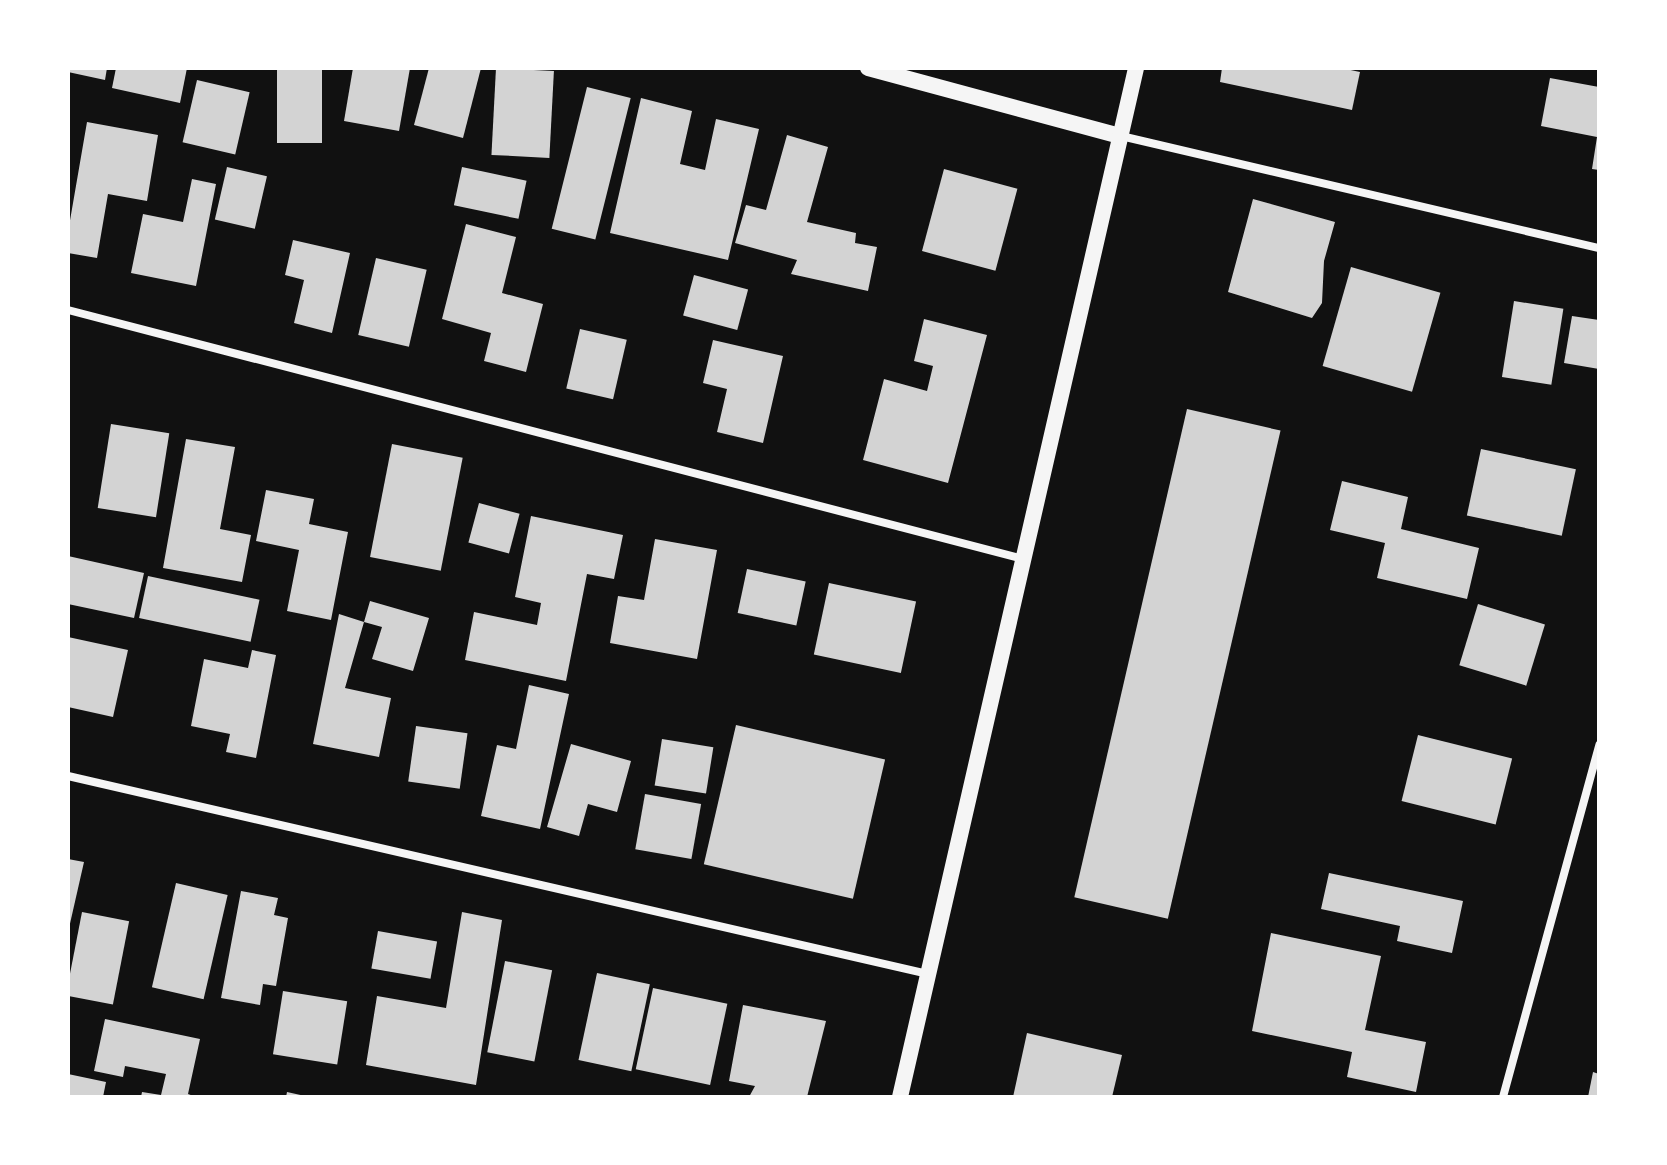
<!DOCTYPE html>
<style>
body{margin:0}
#map{position:relative;width:1667px;height:1165px;overflow:hidden;background:#111;font-family:"Noto Sans",sans-serif}
div>[style]{position:absolute}
.building>*{inset:0;background:#d3d3d3;transform-origin:0 0}
.minor>*{height:8px;margin:-4px;padding:0 4px;transform-origin:4px;border-radius:4px;background:#f5f5f5}
.secondary>*{height:16px;margin:-8px;padding:0 8px;transform-origin:8px;border-radius:8px;background:#f5f5f5}
span{translate:-50% -50%;white-space:nowrap;text-align:center;line-height:1.15;-webkit-text-stroke:7px #fff;paint-order:stroke}
.frame{position:absolute;inset:0;border:70px solid #fff;pointer-events:none}
</style>
<div id="map">
<div class="building">
<div style="clip-path:polygon(68px 68px,107px 68px,105px 80px,68px 72px)"></div>
<div style="clip-path:polygon(116px 68px,187px 68px,180px 103px,112px 88px)"></div>
<div style="left:277px;top:68px;width:45px;height:75px"></div>
<div style="clip-path:polygon(353px 68px,410px 68px,399px 131px,344px 121px)"></div>
<div style="clip-path:polygon(429px 68px,481px 68px,463px 138px,414px 125px)"></div>
<div style="left:496px;top:68px;width:58px;height:87px;rotate:3deg"></div>
<div style="clip-path:polygon(1222px 68px,1341px 68px,1360px 72px,1352px 110px,1220px 82px)"></div>
<div style="clip-path:polygon(1550px 78px,1599px 87px,1599px 170px,1592px 169px,1597px 137px,1541px 126px)"></div>
<div style="left:197px;top:80px;width:54px;height:64px;rotate:13deg"></div>
<div style="left:587px;top:87px;width:45px;height:146px;rotate:14deg"></div>
<div style="clip-path:polygon(641px 98px,692px 111px,680px 164px,705px 170px,716px 119px,759px 129px,728px 260px,610px 233px)"></div>
<div style="clip-path:polygon(87px 122px,158px 135px,147px 201px,108px 194px,97px 258px,68px 253px,68px 232px)"></div>
<div style="clip-path:polygon(787px 135px,828px 147px,807px 222px,856px 233px,855px 243px,877px 247px,868px 291px,791px 274px,797px 260px,735px 243px,746px 205px,766px 210px)"></div>
<div style="left:227px;top:167px;width:41px;height:54px;rotate:13deg"></div>
<div style="left:462px;top:167px;width:66px;height:39px;rotate:12deg"></div>
<div style="left:944px;top:169px;width:76px;height:85px;rotate:15deg"></div>
<div style="clip-path:polygon(192px 179px,216px 184px,196px 286px,131px 273px,143px 214px,183px 222px)"></div>
<div style="clip-path:polygon(1253px 199px,1335px 222px,1324px 261px,1322px 303px,1312px 318px,1228px 292px)"></div>
<div style="clip-path:polygon(466px 224px,516px 237px,502px 293px,543px 304px,526px 372px,484px 361px,491px 333px,442px 319px)"></div>
<div style="clip-path:polygon(293px 240px,350px 253px,332px 333px,294px 323px,304px 280px,285px 275px)"></div>
<div style="left:376px;top:258px;width:52px;height:79px;rotate:13deg"></div>
<div style="left:1351px;top:267px;width:93px;height:103px;rotate:16deg"></div>
<div style="left:694px;top:275px;width:56px;height:42px;rotate:15deg"></div>
<div style="left:1514px;top:301px;width:50px;height:77px;rotate:9deg"></div>
<div style="clip-path:polygon(1572px 316px,1599px 320px,1599px 369px,1564px 363px)"></div>
<div style="clip-path:polygon(924px 319px,987px 335px,948px 483px,863px 460px,884px 379px,927px 391px,933px 366px,914px 361px)"></div>
<div style="left:580px;top:329px;width:48px;height:61px;rotate:13deg"></div>
<div style="clip-path:polygon(713px 340px,783px 356px,763px 443px,717px 432px,727px 389px,703px 383px)"></div>
<div style="left:1187px;top:409px;width:96px;height:501px;rotate:13deg"></div>
<div style="left:111px;top:424px;width:59px;height:85px;rotate:9deg"></div>
<div style="clip-path:polygon(186px 439px,235px 447px,220px 529px,251px 535px,242px 582px,163px 568px)"></div>
<div style="left:392px;top:444px;width:72px;height:115px;rotate:11deg"></div>
<div style="left:1481px;top:449px;width:97px;height:68px;rotate:12deg"></div>
<div style="clip-path:polygon(1342px 481px,1408px 497px,1401px 529px,1479px 548px,1467px 599px,1377px 578px,1385px 543px,1330px 530px)"></div>
<div style="clip-path:polygon(266px 490px,314px 499px,309px 524px,348px 532px,331px 620px,287px 611px,299px 550px,256px 541px)"></div>
<div style="left:479px;top:503px;width:42px;height:41px;rotate:15deg"></div>
<div style="clip-path:polygon(531px 516px,623px 535px,614px 579px,587px 574px,566px 681px,465px 660px,474px 612px,537px 625px,541px 603px,515px 597px)"></div>
<div style="clip-path:polygon(655px 539px,717px 550px,697px 659px,610px 643px,618px 596px,644px 600px)"></div>
<div style="clip-path:polygon(68px 556px,144px 573px,134px 618px,68px 604px)"></div>
<div style="left:747px;top:569px;width:60px;height:45px;rotate:12deg"></div>
<div style="left:148px;top:576px;width:114px;height:43px;rotate:12deg"></div>
<div style="left:829px;top:583px;width:89px;height:73px;rotate:12deg"></div>
<div style="clip-path:polygon(370px 601px,429px 618px,413px 671px,372px 659px,382px 627px,364px 622px)"></div>
<div style="left:1478px;top:604px;width:70px;height:64px;rotate:17deg"></div>
<div style="clip-path:polygon(339px 614px,364px 622px,345px 688px,391px 698px,379px 757px,313px 744px)"></div>
<div style="clip-path:polygon(68px 637px,128px 650px,113px 717px,68px 707px)"></div>
<div style="clip-path:polygon(252px 650px,276px 655px,256px 758px,226px 752px,230px 734px,191px 726px,204px 659px,248px 668px)"></div>
<div style="clip-path:polygon(529px 685px,569px 694px,540px 829px,481px 816px,497px 745px,516px 749px)"></div>
<div style="left:736px;top:725px;width:153px;height:143px;rotate:13deg"></div>
<div style="left:416px;top:726px;width:52px;height:56px;rotate:8deg"></div>
<div style="left:1418px;top:735px;width:97px;height:68px;rotate:14deg"></div>
<div style="left:662px;top:739px;width:52px;height:47px;rotate:9deg"></div>
<div style="clip-path:polygon(571px 744px,631px 761px,617px 812px,588px 804px,579px 836px,547px 827px)"></div>
<div style="left:645px;top:794px;width:57px;height:56px;rotate:10deg"></div>
<div style="clip-path:polygon(68px 859px,84px 862px,69px 928px,68px 927px)"></div>
<div style="clip-path:polygon(1329px 873px,1463px 901px,1452px 953px,1397px 941px,1400px 926px,1321px 909px)"></div>
<div style="left:176px;top:883px;width:53px;height:107px;rotate:13deg"></div>
<div style="clip-path:polygon(241px 891px,278px 898px,274px 915px,288px 918px,276px 986px,263px 984px,260px 1005px,221px 998px)"></div>
<div style="left:82px;top:912px;width:48px;height:85px;rotate:11deg"></div>
<div style="clip-path:polygon(462px 912px,502px 920px,476px 1085px,366px 1065px,377px 996px,446px 1008px)"></div>
<div style="left:378px;top:931px;width:60px;height:38px;rotate:10deg"></div>
<div style="clip-path:polygon(1271px 933px,1381px 956px,1365px 1030px,1426px 1042px,1416px 1092px,1347px 1077px,1352px 1052px,1252px 1031px)"></div>
<div style="left:505px;top:961px;width:48px;height:93px;rotate:11deg"></div>
<div style="left:597px;top:973px;width:54px;height:89px;rotate:12deg"></div>
<div style="left:653px;top:988px;width:76px;height:83px;rotate:12deg"></div>
<div style="left:283px;top:991px;width:65px;height:64px;rotate:9deg"></div>
<div style="clip-path:polygon(743px 1005px,826px 1021px,807px 1097px,749px 1097px,755px 1086px,729px 1081px)"></div>
<div style="clip-path:polygon(105px 1019px,200px 1039px,188px 1094px,196px 1097px,141px 1097px,142px 1092px,161px 1095px,166px 1074px,125px 1066px,123px 1077px,94px 1071px)"></div>
<div style="clip-path:polygon(1027px 1033px,1122px 1055px,1112px 1097px,1013px 1097px)"></div>
<div style="clip-path:polygon(1593px 1072px,1599px 1074px,1599px 1097px,1588px 1097px)"></div>
<div style="clip-path:polygon(68px 1074px,106px 1082px,103px 1097px,68px 1097px)"></div>
<div style="clip-path:polygon(287px 1092px,305px 1096px,305px 1097px,286px 1097px)"></div>
</div>
<div class="minor">
<div style="left:1121px;top:136px;width:491px;rotate:13.2deg"></div>
<div style="left:68px;top:310px;width:987px;rotate:14.61deg"></div>
<div style="left:68px;top:776px;width:882px;rotate:12.97deg"></div>
<div style="left:1503px;top:1097px;width:365px;rotate:-74.7deg"></div>
</div>
<div class="secondary">
<div style="left:868px;top:68px;width:261px;rotate:15.1deg"></div>
<div style="left:900px;top:1097px;width:1056px;rotate:-77.08deg"></div>
</div>
<div class="frame"></div>
</div>
